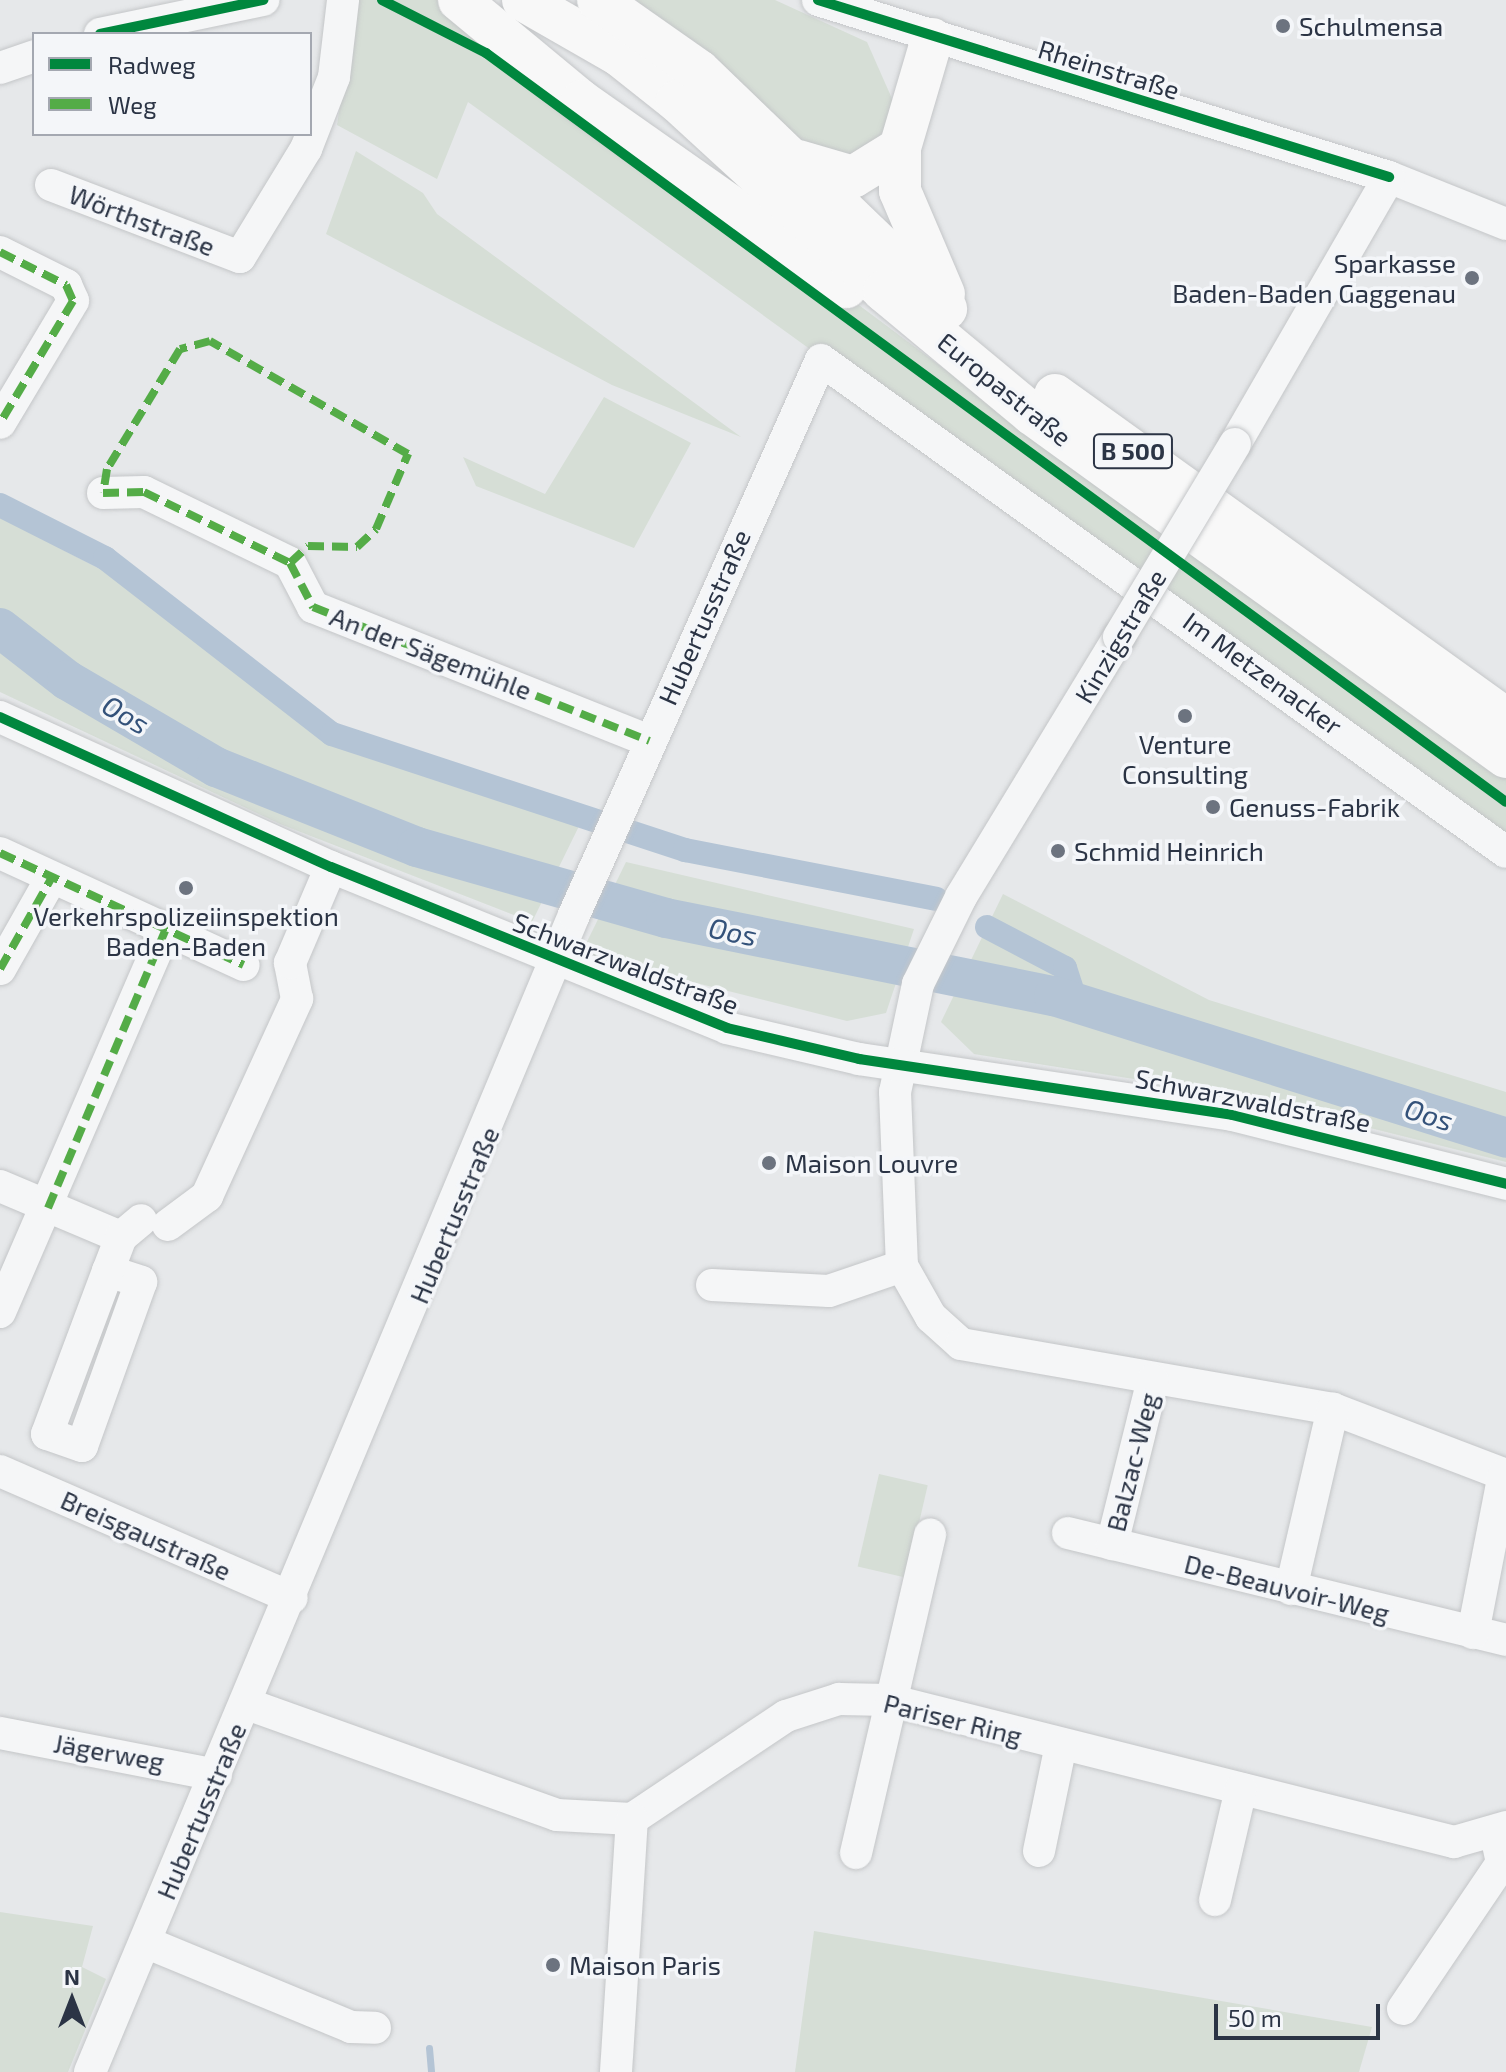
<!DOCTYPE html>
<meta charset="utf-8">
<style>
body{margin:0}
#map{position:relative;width:1506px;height:2072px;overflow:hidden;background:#e6e8ea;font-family:"Exo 2",sans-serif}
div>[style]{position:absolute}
.green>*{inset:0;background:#d6ded6;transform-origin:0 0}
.stream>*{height:7px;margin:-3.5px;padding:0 3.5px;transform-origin:3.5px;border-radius:3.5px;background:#b4c4d5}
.canal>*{height:24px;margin:-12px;padding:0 12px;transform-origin:12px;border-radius:12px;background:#b4c4d5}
.river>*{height:40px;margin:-20px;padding:0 20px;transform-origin:20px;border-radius:20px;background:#b4c4d5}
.roads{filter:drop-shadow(0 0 2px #c4c6c8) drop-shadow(0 0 2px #c4c6c8)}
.minor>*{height:32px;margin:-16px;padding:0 16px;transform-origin:16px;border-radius:16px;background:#f5f6f7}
.major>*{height:42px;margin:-21px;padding:0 21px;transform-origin:21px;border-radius:21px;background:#f8f8f8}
.bridges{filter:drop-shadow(0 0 2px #c4c6c8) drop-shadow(0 0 2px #c4c6c8)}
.minor-bridge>*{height:32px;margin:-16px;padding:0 16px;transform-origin:16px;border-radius:16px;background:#f5f6f7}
.quiet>*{height:8px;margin-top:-4px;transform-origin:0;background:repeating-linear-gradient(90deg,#54ac47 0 16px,transparent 0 24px)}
.cycleway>*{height:10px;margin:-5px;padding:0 5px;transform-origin:5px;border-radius:5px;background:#00873e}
.dots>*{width:22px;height:22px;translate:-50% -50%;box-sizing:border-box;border:4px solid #f4f6f9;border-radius:50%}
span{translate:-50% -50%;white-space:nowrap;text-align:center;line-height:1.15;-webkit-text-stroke:7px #f4f6f9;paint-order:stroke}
.shield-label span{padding:2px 6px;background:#f4f6f9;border:2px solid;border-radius:6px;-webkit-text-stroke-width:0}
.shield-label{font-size:24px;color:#2b3445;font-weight:700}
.poi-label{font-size:26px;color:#2b3445}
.left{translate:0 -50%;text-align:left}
.right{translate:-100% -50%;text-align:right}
.street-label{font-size:26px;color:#2b3445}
.water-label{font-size:28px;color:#34527a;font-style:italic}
.legend{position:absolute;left:32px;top:32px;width:280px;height:104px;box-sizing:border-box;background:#f4f6f9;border:2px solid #a4a8b1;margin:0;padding:10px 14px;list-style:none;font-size:24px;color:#2b3445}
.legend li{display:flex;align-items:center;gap:16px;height:40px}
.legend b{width:40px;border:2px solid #a4a8b1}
.north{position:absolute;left:32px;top:1960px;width:80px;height:80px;-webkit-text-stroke:6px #f4f6f9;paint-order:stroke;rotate:0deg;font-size:22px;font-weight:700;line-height:32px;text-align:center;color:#2b3445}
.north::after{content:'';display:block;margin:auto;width:28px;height:36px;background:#2b3445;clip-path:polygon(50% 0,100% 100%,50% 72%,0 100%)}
.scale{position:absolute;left:1214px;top:2004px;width:166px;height:36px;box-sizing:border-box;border:4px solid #2b3445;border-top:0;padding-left:10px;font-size:24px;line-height:28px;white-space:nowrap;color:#2b3445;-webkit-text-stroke:6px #f4f6f9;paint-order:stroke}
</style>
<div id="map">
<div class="green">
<div style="clip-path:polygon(344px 0,452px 0,1019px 425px,1506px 772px,1506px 852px,468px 102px,437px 179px,337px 125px,354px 16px)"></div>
<div style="clip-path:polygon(636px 0,775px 0,867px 42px,897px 110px,858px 169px,805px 157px)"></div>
<div style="clip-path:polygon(356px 151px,423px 193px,437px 214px,741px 437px,612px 385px,326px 234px)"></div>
<div style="clip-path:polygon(604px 397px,691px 443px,634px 548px,476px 486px,463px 457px,545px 494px)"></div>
<div style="clip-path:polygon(0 517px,119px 579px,330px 740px,581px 822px,532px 922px,280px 824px,0 692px)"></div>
<div style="clip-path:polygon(626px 862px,914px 929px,886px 1013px,847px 1021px,581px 954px)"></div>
<div style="clip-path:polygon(1003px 894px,1209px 1000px,1506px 1092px,1506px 1162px,1242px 1096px,974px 1054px,941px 1022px)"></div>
<div style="left:879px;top:1474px;width:50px;height:95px;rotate:13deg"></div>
<div style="clip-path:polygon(0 1912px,93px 1926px,82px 1967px,106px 1979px,68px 2072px,0 2072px)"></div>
<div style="clip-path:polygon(814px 1931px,1372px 2027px,1359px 2072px,795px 2072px)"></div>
</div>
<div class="stream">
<div style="left:429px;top:2048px;width:24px;rotate:85deg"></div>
</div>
<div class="canal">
<div style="left:0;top:505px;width:118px;rotate:26.8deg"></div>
<div style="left:105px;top:558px;width:287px;rotate:37.8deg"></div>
<div style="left:332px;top:734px;width:372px;rotate:18.2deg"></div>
<div style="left:685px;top:850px;width:256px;rotate:11deg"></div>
<div style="left:987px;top:927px;width:88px;rotate:27.7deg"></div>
<div style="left:1065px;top:968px;width:39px;rotate:72deg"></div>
</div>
<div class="river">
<div style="left:0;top:628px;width:85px;rotate:37.8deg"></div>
<div style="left:67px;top:680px;width:173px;rotate:30.3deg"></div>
<div style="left:216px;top:767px;width:216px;rotate:21.7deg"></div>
<div style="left:417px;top:847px;width:259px;rotate:15.9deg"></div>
<div style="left:666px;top:918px;width:396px;rotate:11.4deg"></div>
<div style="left:1054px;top:996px;width:474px;rotate:17.4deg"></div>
</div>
<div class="roads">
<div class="minor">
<div style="left:818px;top:0;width:598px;rotate:17.22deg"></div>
<div style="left:1389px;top:177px;width:126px;rotate:21.9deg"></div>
<div style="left:100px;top:34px;width:167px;rotate:-11.8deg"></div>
<div style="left:0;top:68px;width:36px;rotate:-19deg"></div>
<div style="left:51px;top:185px;width:202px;rotate:20.9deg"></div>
<div style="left:240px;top:257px;width:127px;rotate:-58.6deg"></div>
<div style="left:306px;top:149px;width:77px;rotate:-68.7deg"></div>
<div style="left:334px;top:77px;width:78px;rotate:-83.3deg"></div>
<div style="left:0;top:252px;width:74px;rotate:26.6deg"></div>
<div style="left:66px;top:285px;width:17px;rotate:66deg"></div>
<div style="left:73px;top:301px;width:142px;rotate:120.9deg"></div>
<div style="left:1235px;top:444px;width:308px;rotate:-60deg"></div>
<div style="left:103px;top:493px;width:41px;rotate:-1.4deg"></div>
<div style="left:144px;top:492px;width:162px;rotate:25.9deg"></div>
<div style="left:290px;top:563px;width:50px;rotate:62.4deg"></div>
<div style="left:313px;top:607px;width:362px;rotate:21.7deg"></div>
<div style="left:1119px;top:637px;width:304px;rotate:121.3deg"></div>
<div style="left:961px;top:897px;width:97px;rotate:116.3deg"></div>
<div style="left:918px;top:984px;width:110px;rotate:102deg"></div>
<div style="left:895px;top:1092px;width:174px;rotate:87.7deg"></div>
<div style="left:902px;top:1266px;width:59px;rotate:60.4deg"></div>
<div style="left:931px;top:1317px;width:40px;rotate:42deg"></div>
<div style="left:961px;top:1344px;width:378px;rotate:9.9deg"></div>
<div style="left:1333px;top:1409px;width:185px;rotate:20.9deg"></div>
<div style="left:0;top:717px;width:363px;rotate:24.4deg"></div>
<div style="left:331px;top:867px;width:427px;rotate:22.1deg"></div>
<div style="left:727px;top:1028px;width:136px;rotate:13.2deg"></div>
<div style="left:859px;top:1059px;width:377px;rotate:8.5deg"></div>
<div style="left:1232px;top:1115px;width:283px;rotate:14.1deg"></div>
<div style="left:0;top:853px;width:268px;rotate:24.7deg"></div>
<div style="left:0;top:969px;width:103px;rotate:-60.5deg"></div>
<div style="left:0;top:1186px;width:131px;rotate:22.9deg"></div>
<div style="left:168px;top:1225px;width:49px;rotate:-36.6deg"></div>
<div style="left:207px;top:1196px;width:217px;rotate:-65.4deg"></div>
<div style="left:297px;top:999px;width:37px;rotate:-101deg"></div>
<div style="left:290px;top:963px;width:104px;rotate:-66.9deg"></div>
<div style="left:108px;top:1271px;width:35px;rotate:18deg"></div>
<div style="left:141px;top:1282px;width:174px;rotate:109.8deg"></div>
<div style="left:82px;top:1446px;width:37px;rotate:-161deg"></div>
<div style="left:47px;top:1434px;width:174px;rotate:-69.5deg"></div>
<div style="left:108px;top:1271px;width:36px;rotate:-69deg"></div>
<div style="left:121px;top:1237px;width:26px;rotate:-40deg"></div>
<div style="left:712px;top:1285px;width:117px;rotate:2.9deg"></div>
<div style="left:829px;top:1291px;width:77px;rotate:-18.9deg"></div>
<div style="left:0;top:1312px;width:415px;rotate:-66.6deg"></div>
<div style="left:0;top:1471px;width:318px;rotate:23.5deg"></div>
<div style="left:1068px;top:1533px;width:451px;rotate:13.7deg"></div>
<div style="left:1112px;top:1544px;width:169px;rotate:-76deg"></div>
<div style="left:1291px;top:1589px;width:185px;rotate:-76.9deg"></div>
<div style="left:1473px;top:1633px;width:162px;rotate:-79deg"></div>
<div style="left:247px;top:1704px;width:329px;rotate:19.7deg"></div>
<div style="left:557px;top:1815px;width:75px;rotate:3.1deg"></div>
<div style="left:632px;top:1819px;width:185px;rotate:-33.8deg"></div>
<div style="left:786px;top:1716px;width:56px;rotate:-17.8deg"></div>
<div style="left:839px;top:1699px;width:50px;rotate:1.1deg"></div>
<div style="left:889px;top:1700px;width:583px;rotate:14.11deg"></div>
<div style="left:1454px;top:1842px;width:54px;rotate:-16.1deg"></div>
<div style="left:0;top:1733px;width:220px;rotate:11deg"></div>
<div style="left:1039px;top:1851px;width:108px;rotate:-78.3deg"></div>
<div style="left:856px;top:1853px;width:327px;rotate:-76.9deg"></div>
<div style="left:1215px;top:1900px;width:114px;rotate:-76.8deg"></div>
<div style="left:145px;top:1942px;width:223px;rotate:22.4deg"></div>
<div style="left:351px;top:2027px;width:24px;rotate:2deg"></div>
<div style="left:1403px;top:2009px;width:176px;rotate:-55.9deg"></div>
<div style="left:1502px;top:1863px;width:29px;rotate:-102deg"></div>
<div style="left:90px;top:2072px;width:1254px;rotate:-67.3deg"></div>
<div style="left:574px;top:915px;width:607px;rotate:-66.01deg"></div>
<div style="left:821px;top:360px;width:843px;rotate:35.69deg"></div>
<div style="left:616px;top:2072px;width:254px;rotate:-86.4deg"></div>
</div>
<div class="major">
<div style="left:459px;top:0;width:158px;rotate:39.6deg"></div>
<div style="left:581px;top:101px;width:324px;rotate:35.1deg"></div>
<div style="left:523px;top:0;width:111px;rotate:29.8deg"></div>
<div style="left:619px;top:55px;width:74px;rotate:38.4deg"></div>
<div style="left:677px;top:101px;width:281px;rotate:42.5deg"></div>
<div style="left:884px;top:291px;width:192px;rotate:39.7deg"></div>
<div style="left:1032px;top:414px;width:585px;rotate:35.89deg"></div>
<div style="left:598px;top:0;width:123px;rotate:35.1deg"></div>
<div style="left:699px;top:71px;width:343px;rotate:43.9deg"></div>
<div style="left:932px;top:39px;width:114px;rotate:106.4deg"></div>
<div style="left:900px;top:148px;width:43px;rotate:90deg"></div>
<div style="left:900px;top:191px;width:112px;rotate:66.9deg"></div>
<div style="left:798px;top:161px;width:57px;rotate:16.2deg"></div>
<div style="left:853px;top:177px;width:55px;rotate:-31.7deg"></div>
<div style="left:1055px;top:395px;width:555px;rotate:35.69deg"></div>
</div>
</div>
<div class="bridges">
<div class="minor-bridge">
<div style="left:1119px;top:637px;width:225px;rotate:-59deg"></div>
</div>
</div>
<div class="quiet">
<div style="left:0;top:252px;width:74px;rotate:26.6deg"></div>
<div style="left:66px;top:285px;width:17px;rotate:66deg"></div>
<div style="left:73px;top:301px;width:142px;rotate:120.9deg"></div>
<div style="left:290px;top:563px;width:25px;rotate:-43deg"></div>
<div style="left:308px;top:546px;width:49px;rotate:1.2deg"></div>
<div style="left:357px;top:547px;width:26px;rotate:-43deg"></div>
<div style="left:376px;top:529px;width:82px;rotate:-66.9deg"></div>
<div style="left:408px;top:454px;width:228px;rotate:-150.3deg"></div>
<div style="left:210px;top:341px;width:31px;rotate:165deg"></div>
<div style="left:180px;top:349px;width:140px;rotate:121.3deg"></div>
<div style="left:107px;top:469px;width:24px;rotate:99deg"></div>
<div style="left:103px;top:493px;width:41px;rotate:-1.4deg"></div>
<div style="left:144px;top:492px;width:162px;rotate:25.9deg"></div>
<div style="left:290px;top:563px;width:50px;rotate:62.4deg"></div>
<div style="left:313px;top:607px;width:362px;rotate:21.7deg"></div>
<div style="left:0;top:853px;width:268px;rotate:24.7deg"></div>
<div style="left:0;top:969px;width:103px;rotate:-60.5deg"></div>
<div style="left:48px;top:1208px;width:301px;rotate:-67.1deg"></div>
</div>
<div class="cycleway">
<div style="left:382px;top:0;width:117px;rotate:27deg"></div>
<div style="left:486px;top:53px;width:1265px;rotate:36.29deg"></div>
<div style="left:818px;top:0;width:598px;rotate:17.22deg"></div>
<div style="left:100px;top:34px;width:167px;rotate:-11.8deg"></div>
<div style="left:0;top:717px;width:363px;rotate:24.4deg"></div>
<div style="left:331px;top:867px;width:427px;rotate:22.1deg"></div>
<div style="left:727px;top:1028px;width:136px;rotate:13.2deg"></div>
<div style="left:859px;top:1059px;width:377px;rotate:8.5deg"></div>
<div style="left:1232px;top:1115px;width:283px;rotate:14.1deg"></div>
</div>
<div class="dots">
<div style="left:1283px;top:26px;background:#6c737f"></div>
<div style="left:1472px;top:278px;background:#6c737f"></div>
<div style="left:1185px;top:716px;background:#6c737f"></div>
<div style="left:1213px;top:807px;background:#6c737f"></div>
<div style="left:1058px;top:851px;background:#6c737f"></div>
<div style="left:186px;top:888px;background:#6c737f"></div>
<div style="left:769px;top:1163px;background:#6c737f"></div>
<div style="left:553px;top:1965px;background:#6c737f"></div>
</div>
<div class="shield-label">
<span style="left:1133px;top:451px">B 500</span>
</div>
<div class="poi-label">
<span class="left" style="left:1299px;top:26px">Schulmensa</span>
<span class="right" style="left:1456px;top:278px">Sparkasse<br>Baden-Baden Gaggenau</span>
<span style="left:1185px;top:759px">Venture<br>Consulting</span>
<span class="left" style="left:1229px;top:807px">Genuss-Fabrik</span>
<span class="left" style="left:1074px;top:851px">Schmid Heinrich</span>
<span style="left:186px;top:931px">Verkehrspolizeiinspektion<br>Baden-Baden</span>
<span class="left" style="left:785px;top:1163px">Maison Louvre</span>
<span class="left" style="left:569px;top:1965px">Maison Paris</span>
</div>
<div class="street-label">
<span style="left:1109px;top:69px;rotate:17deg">Rheinstraße</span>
<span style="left:142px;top:220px;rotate:21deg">Wörthstraße</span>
<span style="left:1005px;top:389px;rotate:39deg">Europastraße</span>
<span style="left:704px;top:617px;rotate:-66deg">Hubertusstraße</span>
<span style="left:1120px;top:636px;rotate:-59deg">Kinzigstraße</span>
<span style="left:431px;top:653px;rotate:21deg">An der Sägemühle</span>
<span style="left:1263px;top:673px;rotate:36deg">Im Metzenacker</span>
<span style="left:626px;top:963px;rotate:21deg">Schwarzwaldstraße</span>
<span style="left:1253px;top:1100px;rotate:11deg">Schwarzwaldstraße</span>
<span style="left:454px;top:1215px;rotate:-67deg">Hubertusstraße</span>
<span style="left:1132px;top:1462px;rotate:-76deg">Balzac-Weg</span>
<span style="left:146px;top:1535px;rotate:24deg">Breisgaustraße</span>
<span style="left:1287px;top:1588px;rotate:14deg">De-Beauvoir-Weg</span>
<span style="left:953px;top:1719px;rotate:14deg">Pariser Ring</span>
<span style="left:109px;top:1752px;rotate:10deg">Jägerweg</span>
<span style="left:201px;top:1811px;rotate:-67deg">Hubertusstraße</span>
</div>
<div class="water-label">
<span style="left:126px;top:714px;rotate:30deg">Oos</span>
<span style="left:733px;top:931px;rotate:11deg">Oos</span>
<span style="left:1429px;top:1114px;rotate:17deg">Oos</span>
</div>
<ul class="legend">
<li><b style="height:10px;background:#00873e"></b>Radweg</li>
<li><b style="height:10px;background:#54ac47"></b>Weg</li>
</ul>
<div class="north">N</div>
<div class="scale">50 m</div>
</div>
